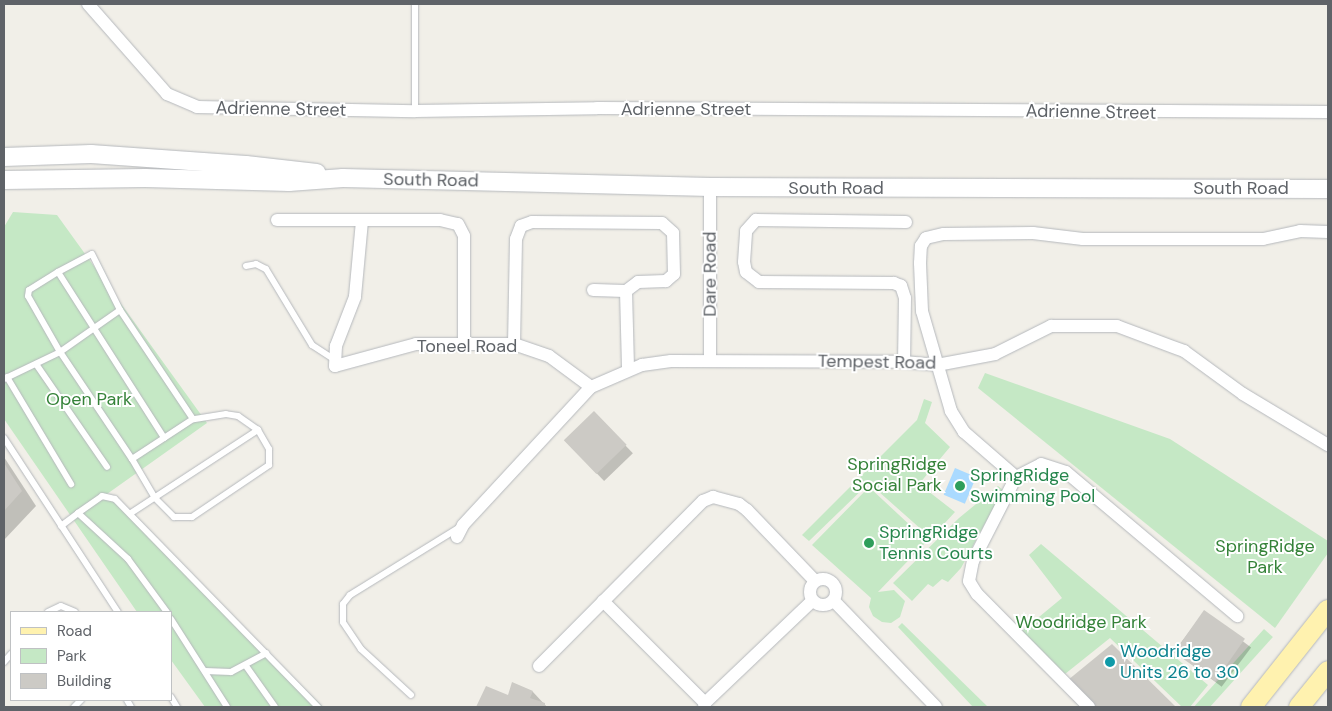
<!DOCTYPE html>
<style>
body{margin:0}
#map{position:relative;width:1332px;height:711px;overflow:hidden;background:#f1efe8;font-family:"DM Sans",sans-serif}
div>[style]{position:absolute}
.green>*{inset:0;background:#c5e8c5;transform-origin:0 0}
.water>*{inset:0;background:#aadaff;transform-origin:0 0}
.shadow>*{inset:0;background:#0003;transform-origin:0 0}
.building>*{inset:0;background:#cccac5;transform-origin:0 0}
.roads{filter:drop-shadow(0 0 1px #b5b8bc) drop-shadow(0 0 1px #b5b8bc)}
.lane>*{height:6px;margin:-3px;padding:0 3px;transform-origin:3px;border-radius:3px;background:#fff}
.street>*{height:12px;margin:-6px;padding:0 6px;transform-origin:6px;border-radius:6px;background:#fff}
.street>.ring{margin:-6px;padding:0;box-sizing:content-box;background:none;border:12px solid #fff;border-radius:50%}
.secondary>*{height:18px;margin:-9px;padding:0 9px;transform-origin:9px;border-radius:9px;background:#fff}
.primary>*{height:20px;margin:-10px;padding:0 10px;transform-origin:10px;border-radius:10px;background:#fff2af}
.dots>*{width:14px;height:14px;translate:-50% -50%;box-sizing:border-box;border:2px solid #fff;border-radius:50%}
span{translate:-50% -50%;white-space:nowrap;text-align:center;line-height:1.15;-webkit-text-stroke:4px #fff;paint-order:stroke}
.street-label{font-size:18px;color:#5f6368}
.park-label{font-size:18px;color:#348238}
.leisure-label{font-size:18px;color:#27864d}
.left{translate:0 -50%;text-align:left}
.culture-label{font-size:18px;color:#0d838f}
.frame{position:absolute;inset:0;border:5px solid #5f6368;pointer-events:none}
.legend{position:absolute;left:10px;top:611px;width:162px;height:90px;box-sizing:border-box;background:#fff;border:1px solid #bfc1c3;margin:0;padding:6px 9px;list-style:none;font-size:15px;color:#5f6368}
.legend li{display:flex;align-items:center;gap:10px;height:25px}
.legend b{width:25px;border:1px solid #bfc1c3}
</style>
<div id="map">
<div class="green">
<div style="clip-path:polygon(13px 212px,57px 215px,207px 423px,107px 494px,323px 707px,205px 707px,171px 660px,171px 612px,137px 612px,4px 419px,4px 227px)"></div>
<div style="clip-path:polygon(985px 373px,1170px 439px,1328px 541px,1328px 553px,1275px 628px,978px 388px)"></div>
<div style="clip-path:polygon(924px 399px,932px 402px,925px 423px,950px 447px,919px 484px,955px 512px,931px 538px,869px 483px,809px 541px,802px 535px,917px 420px)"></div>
<div style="clip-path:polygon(998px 486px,1003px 490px,961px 568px,948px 582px,942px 579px,933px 587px,928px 584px,912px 601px,893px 583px,959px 518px)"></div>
<div style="clip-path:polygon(869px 487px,927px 541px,878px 592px,894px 590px,905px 601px,900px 617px,891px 623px,882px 622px,873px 616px,869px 607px,871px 598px,812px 545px)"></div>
<div style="clip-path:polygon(1041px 544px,1208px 685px,1190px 707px,1182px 707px,1110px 638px,1065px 674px,1022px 631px,1062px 598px,1029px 555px)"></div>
<div style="clip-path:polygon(902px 623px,988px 707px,973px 707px,898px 627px)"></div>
<div style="left:1264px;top:629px;width:12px;height:105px;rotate:42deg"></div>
</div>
<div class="water">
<div style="left:955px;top:468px;width:23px;height:29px;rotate:23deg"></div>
</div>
<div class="shadow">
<div style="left:594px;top:413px;width:56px;height:40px;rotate:46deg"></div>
<div style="clip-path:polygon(4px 457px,36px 506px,4px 540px)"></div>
<div style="left:1204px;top:612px;width:59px;height:49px;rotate:37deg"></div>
<div style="clip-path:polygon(1112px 646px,1175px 707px,1097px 707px,1070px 680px)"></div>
<div style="clip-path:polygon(513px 684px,533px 692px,547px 707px,478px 707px,508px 697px)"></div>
</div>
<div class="building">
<div style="left:594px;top:411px;width:47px;height:42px;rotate:46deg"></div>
<div style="clip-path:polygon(4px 463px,22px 491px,4px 511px)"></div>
<div style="left:1204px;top:610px;width:50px;height:52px;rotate:35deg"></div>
<div style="clip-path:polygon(1112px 644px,1176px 707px,1095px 707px,1068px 680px)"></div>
<div style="clip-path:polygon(512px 682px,533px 691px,530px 698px,545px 703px,545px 707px,476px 707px,486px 686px,508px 695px)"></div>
</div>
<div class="roads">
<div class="lane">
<div style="left:415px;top:111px;width:107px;rotate:-90deg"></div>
<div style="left:246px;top:266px;width:10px;rotate:-11deg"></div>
<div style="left:256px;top:264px;width:11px;rotate:27deg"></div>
<div style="left:266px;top:269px;width:89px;rotate:58.8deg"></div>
<div style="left:312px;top:345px;width:27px;rotate:33deg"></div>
<div style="left:58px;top:272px;width:197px;rotate:57.4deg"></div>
<div style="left:36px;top:364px;width:125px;rotate:55.4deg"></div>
<div style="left:7px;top:377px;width:125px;rotate:59.1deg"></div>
<div style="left:4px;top:379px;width:62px;rotate:-25.7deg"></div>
<div style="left:60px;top:352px;width:64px;rotate:-119.7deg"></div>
<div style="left:28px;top:296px;width:6px;rotate:-81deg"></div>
<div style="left:29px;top:290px;width:34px;rotate:-32deg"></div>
<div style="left:58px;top:272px;width:38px;rotate:-28deg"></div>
<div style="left:92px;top:254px;width:63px;rotate:63.4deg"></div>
<div style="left:4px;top:438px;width:208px;rotate:56.8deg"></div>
<div style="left:132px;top:459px;width:45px;rotate:59.5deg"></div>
<div style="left:155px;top:498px;width:27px;rotate:45deg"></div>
<div style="left:174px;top:517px;width:18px"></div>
<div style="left:192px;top:517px;width:93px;rotate:-34deg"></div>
<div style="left:269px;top:465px;width:16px;rotate:-90deg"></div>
<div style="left:269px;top:449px;width:22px;rotate:-120deg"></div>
<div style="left:78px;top:513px;width:29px;rotate:-35deg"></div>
<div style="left:102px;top:496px;width:13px;rotate:13deg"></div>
<div style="left:115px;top:499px;width:291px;rotate:45.7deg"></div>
<div style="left:131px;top:513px;width:152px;rotate:-33.2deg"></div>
<div style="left:258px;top:430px;width:24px;rotate:-145deg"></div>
<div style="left:238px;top:416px;width:12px;rotate:-171deg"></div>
<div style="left:226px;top:414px;width:33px;rotate:171deg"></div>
<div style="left:193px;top:419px;width:73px;rotate:146.7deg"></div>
<div style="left:132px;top:459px;width:129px;rotate:-123.9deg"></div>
<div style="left:60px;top:352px;width:73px;rotate:-35deg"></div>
<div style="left:120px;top:310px;width:131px;rotate:56.2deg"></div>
<div style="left:61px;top:526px;width:21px;rotate:-37deg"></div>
<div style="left:78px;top:513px;width:68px;rotate:42.6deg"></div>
<div style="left:128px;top:559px;width:66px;rotate:53.7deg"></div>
<div style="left:48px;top:612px;width:14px;rotate:-25deg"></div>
<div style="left:61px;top:606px;width:15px;rotate:23deg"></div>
<div style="left:171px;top:619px;width:104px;rotate:57.5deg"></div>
<div style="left:4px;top:662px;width:11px;rotate:-49deg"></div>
<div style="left:246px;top:666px;width:50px;rotate:54.7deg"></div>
<div style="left:205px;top:671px;width:26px;rotate:2deg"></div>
<div style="left:231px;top:672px;width:40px;rotate:-28deg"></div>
<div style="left:411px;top:695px;width:68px;rotate:-137.4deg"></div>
<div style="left:361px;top:649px;width:32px;rotate:-124deg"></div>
<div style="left:343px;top:622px;width:18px;rotate:-90deg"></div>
<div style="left:343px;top:604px;width:11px;rotate:-52deg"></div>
<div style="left:350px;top:595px;width:129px;rotate:-31.7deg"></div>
<div style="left:171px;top:697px;width:12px;rotate:59deg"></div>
<div style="left:127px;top:700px;width:8px;rotate:60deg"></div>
<div style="left:74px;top:707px;width:10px;rotate:-45deg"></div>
</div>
<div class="street">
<div style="left:88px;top:4px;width:120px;rotate:48.7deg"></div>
<div style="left:167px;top:94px;width:33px;rotate:23deg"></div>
<div style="left:197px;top:107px;width:218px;rotate:1.1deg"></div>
<div style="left:415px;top:111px;width:182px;rotate:-0.9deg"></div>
<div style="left:597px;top:108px;width:731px;rotate:0.31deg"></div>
<div style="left:277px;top:220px;width:163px"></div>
<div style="left:440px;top:220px;width:18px;rotate:13deg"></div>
<div style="left:458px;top:224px;width:13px;rotate:63deg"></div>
<div style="left:464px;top:236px;width:108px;rotate:90deg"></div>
<div style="left:362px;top:221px;width:76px;rotate:95.3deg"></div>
<div style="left:355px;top:297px;width:53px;rotate:111.2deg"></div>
<div style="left:336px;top:346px;width:20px;rotate:93deg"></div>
<div style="left:335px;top:366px;width:84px;rotate:-15.2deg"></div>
<div style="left:416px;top:344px;width:98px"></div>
<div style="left:514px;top:344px;width:37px;rotate:19deg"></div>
<div style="left:549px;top:356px;width:52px;rotate:36.4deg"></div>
<div style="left:593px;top:290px;width:33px;rotate:2deg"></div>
<div style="left:514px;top:344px;width:105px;rotate:-88.9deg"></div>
<div style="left:516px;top:239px;width:14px;rotate:-69deg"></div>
<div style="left:521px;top:226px;width:12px;rotate:-20deg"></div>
<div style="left:532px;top:222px;width:130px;rotate:0.4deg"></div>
<div style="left:662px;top:223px;width:15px;rotate:42deg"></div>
<div style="left:673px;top:233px;width:41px;rotate:88.6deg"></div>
<div style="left:674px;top:274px;width:11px;rotate:139deg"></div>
<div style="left:666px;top:281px;width:28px;rotate:178deg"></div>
<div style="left:638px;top:282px;width:15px;rotate:143deg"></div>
<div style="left:626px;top:291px;width:79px;rotate:88.5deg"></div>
<div style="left:710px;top:361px;width:174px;rotate:-90deg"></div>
<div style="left:904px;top:362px;width:64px;rotate:-89.1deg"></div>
<div style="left:905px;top:298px;width:13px;rotate:-108deg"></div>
<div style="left:901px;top:286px;width:8px;rotate:-157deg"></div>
<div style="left:894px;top:283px;width:135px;rotate:-179.6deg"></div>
<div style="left:759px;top:282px;width:16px;rotate:-142deg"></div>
<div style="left:746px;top:272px;width:10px;rotate:-101deg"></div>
<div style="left:744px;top:262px;width:31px;rotate:-86deg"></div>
<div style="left:746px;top:231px;width:15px;rotate:-48deg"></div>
<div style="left:756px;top:220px;width:150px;rotate:0.8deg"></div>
<div style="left:1016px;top:477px;width:69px;rotate:-139.1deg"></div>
<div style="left:964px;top:432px;width:25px;rotate:-122deg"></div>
<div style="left:951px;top:411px;width:104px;rotate:-106.2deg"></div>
<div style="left:922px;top:311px;width:48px;rotate:-92.4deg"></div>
<div style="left:920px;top:263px;width:17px;rotate:-87deg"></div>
<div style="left:921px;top:246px;width:9px;rotate:-58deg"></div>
<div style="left:926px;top:238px;width:18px;rotate:-13deg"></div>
<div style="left:944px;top:234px;width:89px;rotate:-0.6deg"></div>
<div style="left:1033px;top:233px;width:50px;rotate:6.8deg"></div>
<div style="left:1083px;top:239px;width:180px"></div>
<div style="left:1263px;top:239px;width:38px;rotate:-12deg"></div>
<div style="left:1300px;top:231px;width:28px;rotate:2deg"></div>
<div style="left:457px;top:537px;width:13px;rotate:-63deg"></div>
<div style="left:463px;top:525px;width:188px;rotate:-47.2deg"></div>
<div style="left:591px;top:387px;width:56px;rotate:-23.3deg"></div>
<div style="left:642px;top:365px;width:29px;rotate:-8deg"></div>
<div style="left:671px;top:361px;width:233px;rotate:0.2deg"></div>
<div style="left:904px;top:362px;width:33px;rotate:5deg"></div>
<div style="left:937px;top:365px;width:59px;rotate:-10.7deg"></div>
<div style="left:995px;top:354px;width:63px;rotate:-26.6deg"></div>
<div style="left:1051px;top:326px;width:66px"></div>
<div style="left:1117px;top:326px;width:72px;rotate:20.5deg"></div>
<div style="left:1184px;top:351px;width:73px;rotate:36.1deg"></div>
<div style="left:1243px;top:394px;width:99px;rotate:31deg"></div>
<div class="ring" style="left:810px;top:579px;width:14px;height:14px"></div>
<div style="left:603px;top:601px;width:144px;rotate:45deg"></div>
<div style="left:705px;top:703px;width:4px;rotate:104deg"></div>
<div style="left:834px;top:601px;width:147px;rotate:46.1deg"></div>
<div style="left:539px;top:666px;width:233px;rotate:-45.2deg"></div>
<div style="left:703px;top:501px;width:11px;rotate:-22deg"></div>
<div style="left:713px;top:497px;width:27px;rotate:15deg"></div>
<div style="left:739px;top:504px;width:10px;rotate:37deg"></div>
<div style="left:747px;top:510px;width:98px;rotate:46.2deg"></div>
<div style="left:705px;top:703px;width:148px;rotate:-43.6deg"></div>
<div style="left:1089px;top:707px;width:159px;rotate:-134.7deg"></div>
<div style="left:977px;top:594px;width:15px;rotate:-122deg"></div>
<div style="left:969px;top:581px;width:20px;rotate:-79deg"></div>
<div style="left:973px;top:561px;width:94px;rotate:-62.9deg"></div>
<div style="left:1016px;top:477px;width:28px;rotate:-27deg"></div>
<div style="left:1041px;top:464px;width:26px;rotate:18deg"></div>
<div style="left:1066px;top:472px;width:224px;rotate:40.1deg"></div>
</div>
<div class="secondary">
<div style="left:4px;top:157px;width:87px;rotate:-2deg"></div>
<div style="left:91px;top:154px;width:155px;rotate:4.1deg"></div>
<div style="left:246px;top:165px;width:71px;rotate:6.4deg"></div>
<div style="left:4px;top:180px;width:141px;rotate:-0.8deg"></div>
<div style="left:145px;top:178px;width:144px;rotate:1.6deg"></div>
<div style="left:289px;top:182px;width:54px;rotate:-4.2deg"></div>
<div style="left:343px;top:178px;width:367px;rotate:1.4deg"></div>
<div style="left:710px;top:187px;width:618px;rotate:0.19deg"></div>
</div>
<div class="primary">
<div style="left:1251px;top:707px;width:124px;rotate:-51.6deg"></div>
<div style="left:1299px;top:707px;width:46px;rotate:-51.1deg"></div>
</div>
</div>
<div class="dots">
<div style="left:960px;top:486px;background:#2e9e5b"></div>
<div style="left:869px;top:543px;background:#2e9e5b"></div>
<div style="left:1110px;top:662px;background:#0f9aa8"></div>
</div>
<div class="street-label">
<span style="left:281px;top:109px;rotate:1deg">Adrienne Street</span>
<span style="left:686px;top:109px">Adrienne Street</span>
<span style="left:1091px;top:112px;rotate:1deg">Adrienne Street</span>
<span style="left:431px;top:180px;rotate:1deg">South Road</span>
<span style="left:836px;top:188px">South Road</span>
<span style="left:1241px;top:188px">South Road</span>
<span style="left:710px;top:274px;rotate:-90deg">Dare Road</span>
<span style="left:467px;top:346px">Toneel Road</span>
<span style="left:877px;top:362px;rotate:1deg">Tempest Road</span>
</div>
<div class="park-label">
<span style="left:89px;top:399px">Open Park</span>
<span style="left:897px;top:475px">SpringRidge<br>Social Park</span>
<span style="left:1265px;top:557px">SpringRidge<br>Park</span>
<span style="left:1081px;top:622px">Woodridge Park</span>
</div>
<div class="leisure-label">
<span class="left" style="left:970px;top:486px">SpringRidge<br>Swimming Pool</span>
<span class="left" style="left:879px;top:543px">SpringRidge<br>Tennis Courts</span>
</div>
<div class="culture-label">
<span class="left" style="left:1120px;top:662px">Woodridge<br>Units 26 to 30</span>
</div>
<div class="frame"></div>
<ul class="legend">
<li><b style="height:6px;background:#fff2af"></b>Road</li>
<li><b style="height:14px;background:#c5e8c5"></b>Park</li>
<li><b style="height:14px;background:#cccac5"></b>Building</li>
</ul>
</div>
